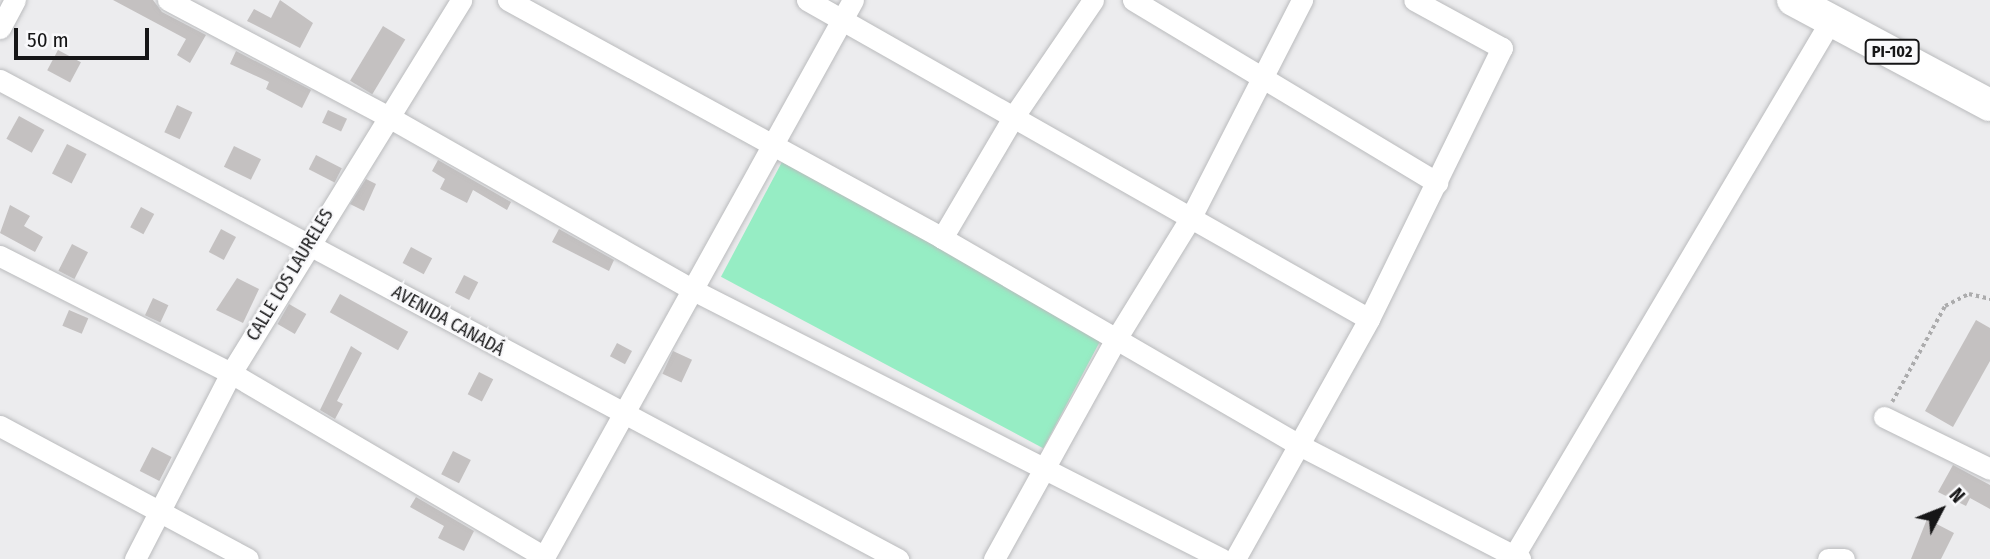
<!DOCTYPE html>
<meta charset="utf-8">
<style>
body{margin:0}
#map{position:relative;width:1990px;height:559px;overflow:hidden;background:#ececee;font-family:"Fira Sans Condensed",sans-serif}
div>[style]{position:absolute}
.green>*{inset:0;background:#96edc4;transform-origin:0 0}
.building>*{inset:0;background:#c4c1c1;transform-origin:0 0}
.path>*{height:3.5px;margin-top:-1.75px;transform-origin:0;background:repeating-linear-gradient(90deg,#acacad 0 3.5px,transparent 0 7px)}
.roads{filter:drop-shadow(0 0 2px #babbbd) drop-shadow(0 0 2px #babbbd)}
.street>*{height:21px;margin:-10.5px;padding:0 10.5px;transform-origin:10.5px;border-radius:10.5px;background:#fff}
.primary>*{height:32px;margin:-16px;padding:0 16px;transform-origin:16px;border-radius:16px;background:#fff}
span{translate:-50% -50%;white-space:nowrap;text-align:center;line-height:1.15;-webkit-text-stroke:5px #f9f9fb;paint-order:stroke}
.shield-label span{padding:2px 5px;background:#f9f9fb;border:2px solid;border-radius:5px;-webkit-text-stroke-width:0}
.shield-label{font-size:16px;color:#161617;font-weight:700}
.street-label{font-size:18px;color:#161617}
.north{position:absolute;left:1906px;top:475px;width:70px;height:70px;-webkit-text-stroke:5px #f9f9fb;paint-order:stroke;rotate:48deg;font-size:19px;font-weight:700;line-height:28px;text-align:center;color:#161617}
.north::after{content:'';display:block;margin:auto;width:24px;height:32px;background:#161617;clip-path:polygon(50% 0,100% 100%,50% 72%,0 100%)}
.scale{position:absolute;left:14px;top:28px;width:135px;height:32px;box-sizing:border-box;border:4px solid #161617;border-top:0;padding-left:9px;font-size:21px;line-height:24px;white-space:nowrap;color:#161617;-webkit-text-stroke:5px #f9f9fb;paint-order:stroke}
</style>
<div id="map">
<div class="green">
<div style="left:782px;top:162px;width:365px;height:130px;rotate:28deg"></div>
</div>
<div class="building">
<div style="clip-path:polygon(113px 0,153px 0,162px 12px,206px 35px,190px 63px,177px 55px,186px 39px)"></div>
<div style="clip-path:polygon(280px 0,313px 23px,300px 48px,247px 21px,254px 9px,271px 18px)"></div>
<div style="left:383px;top:26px;width:26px;height:64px;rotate:31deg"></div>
<div style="left:58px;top:50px;width:26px;height:23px;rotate:28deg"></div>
<div style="clip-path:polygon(236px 51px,311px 90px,302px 108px,266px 89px,269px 82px,230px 64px)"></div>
<div style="left:177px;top:105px;width:17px;height:30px;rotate:25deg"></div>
<div style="left:328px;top:110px;width:21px;height:14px;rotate:25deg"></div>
<div style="left:19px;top:116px;width:29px;height:26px;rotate:29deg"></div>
<div style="left:67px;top:144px;width:22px;height:33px;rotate:27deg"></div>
<div style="left:234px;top:146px;width:30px;height:23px;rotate:26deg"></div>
<div style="left:316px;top:155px;width:29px;height:16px;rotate:27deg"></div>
<div style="clip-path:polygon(438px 160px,511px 202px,507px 210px,473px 190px,467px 203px,440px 189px,445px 179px,432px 171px)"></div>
<div style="clip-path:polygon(366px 179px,376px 184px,364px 211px,350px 204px)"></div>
<div style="clip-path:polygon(10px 205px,30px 216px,24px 226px,43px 237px,35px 252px,0 233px)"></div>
<div style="left:141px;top:207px;width:15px;height:23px;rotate:28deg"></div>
<div style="left:221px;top:229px;width:17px;height:26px;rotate:28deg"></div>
<div style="clip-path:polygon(559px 229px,614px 260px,609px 271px,552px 242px)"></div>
<div style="left:72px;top:244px;width:18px;height:30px;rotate:27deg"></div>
<div style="left:411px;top:247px;width:24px;height:18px;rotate:28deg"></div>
<div style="left:464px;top:275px;width:16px;height:20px;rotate:27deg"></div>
<div style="clip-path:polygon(237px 278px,259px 289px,243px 323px,216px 310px)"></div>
<div style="left:340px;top:294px;width:78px;height:21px;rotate:29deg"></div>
<div style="left:153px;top:298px;width:17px;height:19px;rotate:25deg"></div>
<div style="left:289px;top:304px;width:20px;height:23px;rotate:30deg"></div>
<div style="left:69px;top:310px;width:21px;height:17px;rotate:23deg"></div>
<div style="clip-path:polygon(1976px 320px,1990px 328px,1990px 361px,1953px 427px,1925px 411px)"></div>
<div style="left:617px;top:343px;width:17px;height:15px;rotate:28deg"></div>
<div style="clip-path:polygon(351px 346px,362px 353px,337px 401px,343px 404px,335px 419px,320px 410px)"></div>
<div style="left:673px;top:351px;width:21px;height:25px;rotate:25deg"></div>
<div style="left:479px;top:372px;width:16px;height:25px;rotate:27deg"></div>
<div style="left:152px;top:447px;width:22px;height:27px;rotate:27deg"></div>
<div style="left:453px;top:451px;width:20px;height:26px;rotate:27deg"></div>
<div style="clip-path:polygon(1953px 465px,1990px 485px,1990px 509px,1970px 498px,1966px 506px,1938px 492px)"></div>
<div style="clip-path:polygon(416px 497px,474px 531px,464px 551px,438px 538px,444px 526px,410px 507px)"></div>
<div style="clip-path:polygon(1927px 519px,1954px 533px,1941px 559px,1911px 559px)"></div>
</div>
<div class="path">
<div style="left:1892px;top:402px;width:110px;rotate:-61.1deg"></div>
<div style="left:1945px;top:306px;width:27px;rotate:-27deg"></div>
<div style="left:1969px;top:294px;width:22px;rotate:13deg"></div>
</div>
<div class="roads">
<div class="street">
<div style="left:168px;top:0;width:248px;rotate:27.9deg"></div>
<div style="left:387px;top:116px;width:352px;rotate:29.6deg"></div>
<div style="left:693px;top:290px;width:593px;rotate:26.95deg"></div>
<div style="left:508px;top:0;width:495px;rotate:28.7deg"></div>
<div style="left:942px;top:238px;width:413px;rotate:30.1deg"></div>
<div style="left:1299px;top:445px;width:249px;rotate:27.3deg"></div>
<div style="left:807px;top:0;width:646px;rotate:29.58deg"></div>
<div style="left:1133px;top:0;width:355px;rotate:31deg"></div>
<div style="left:0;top:28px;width:32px;rotate:-62deg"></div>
<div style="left:0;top:80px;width:1018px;rotate:28.08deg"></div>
<div style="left:942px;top:238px;width:142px;rotate:-59.5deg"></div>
<div style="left:1014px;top:116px;width:140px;rotate:-55.7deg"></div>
<div style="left:0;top:256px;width:259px;rotate:26.9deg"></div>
<div style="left:231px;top:373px;width:363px;rotate:30.4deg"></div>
<div style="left:1884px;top:417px;width:118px;rotate:26.1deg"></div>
<div style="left:0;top:426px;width:281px;rotate:28.2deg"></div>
<div style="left:135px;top:559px;width:209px;rotate:-62.7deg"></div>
<div style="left:231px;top:373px;width:438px;rotate:-58.3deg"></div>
<div style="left:543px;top:559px;width:639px;rotate:-60.99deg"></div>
<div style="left:994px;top:559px;width:252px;rotate:-61deg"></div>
<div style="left:1116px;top:339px;width:143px;rotate:-58.4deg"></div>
<div style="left:1191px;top:217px;width:244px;rotate:-62.9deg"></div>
<div style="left:1235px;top:559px;width:275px;rotate:-60.8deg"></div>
<div style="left:1369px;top:319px;width:302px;rotate:-63.9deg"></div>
<div style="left:1502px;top:48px;width:100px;rotate:-151.4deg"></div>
<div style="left:1512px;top:559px;width:626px;rotate:-59.38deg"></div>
<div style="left:1828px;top:559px;width:16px"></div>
</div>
<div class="primary">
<div style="left:1793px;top:0;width:223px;rotate:28.1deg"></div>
</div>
</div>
<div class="shield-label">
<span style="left:1892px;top:52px">PI-102</span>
</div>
<div class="street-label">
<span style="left:290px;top:275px;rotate:-59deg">CALLE LOS LAURELES</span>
<span style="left:448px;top:321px;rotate:29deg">AVENIDA CANADÁ</span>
</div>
<div class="north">N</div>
<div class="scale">50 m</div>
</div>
